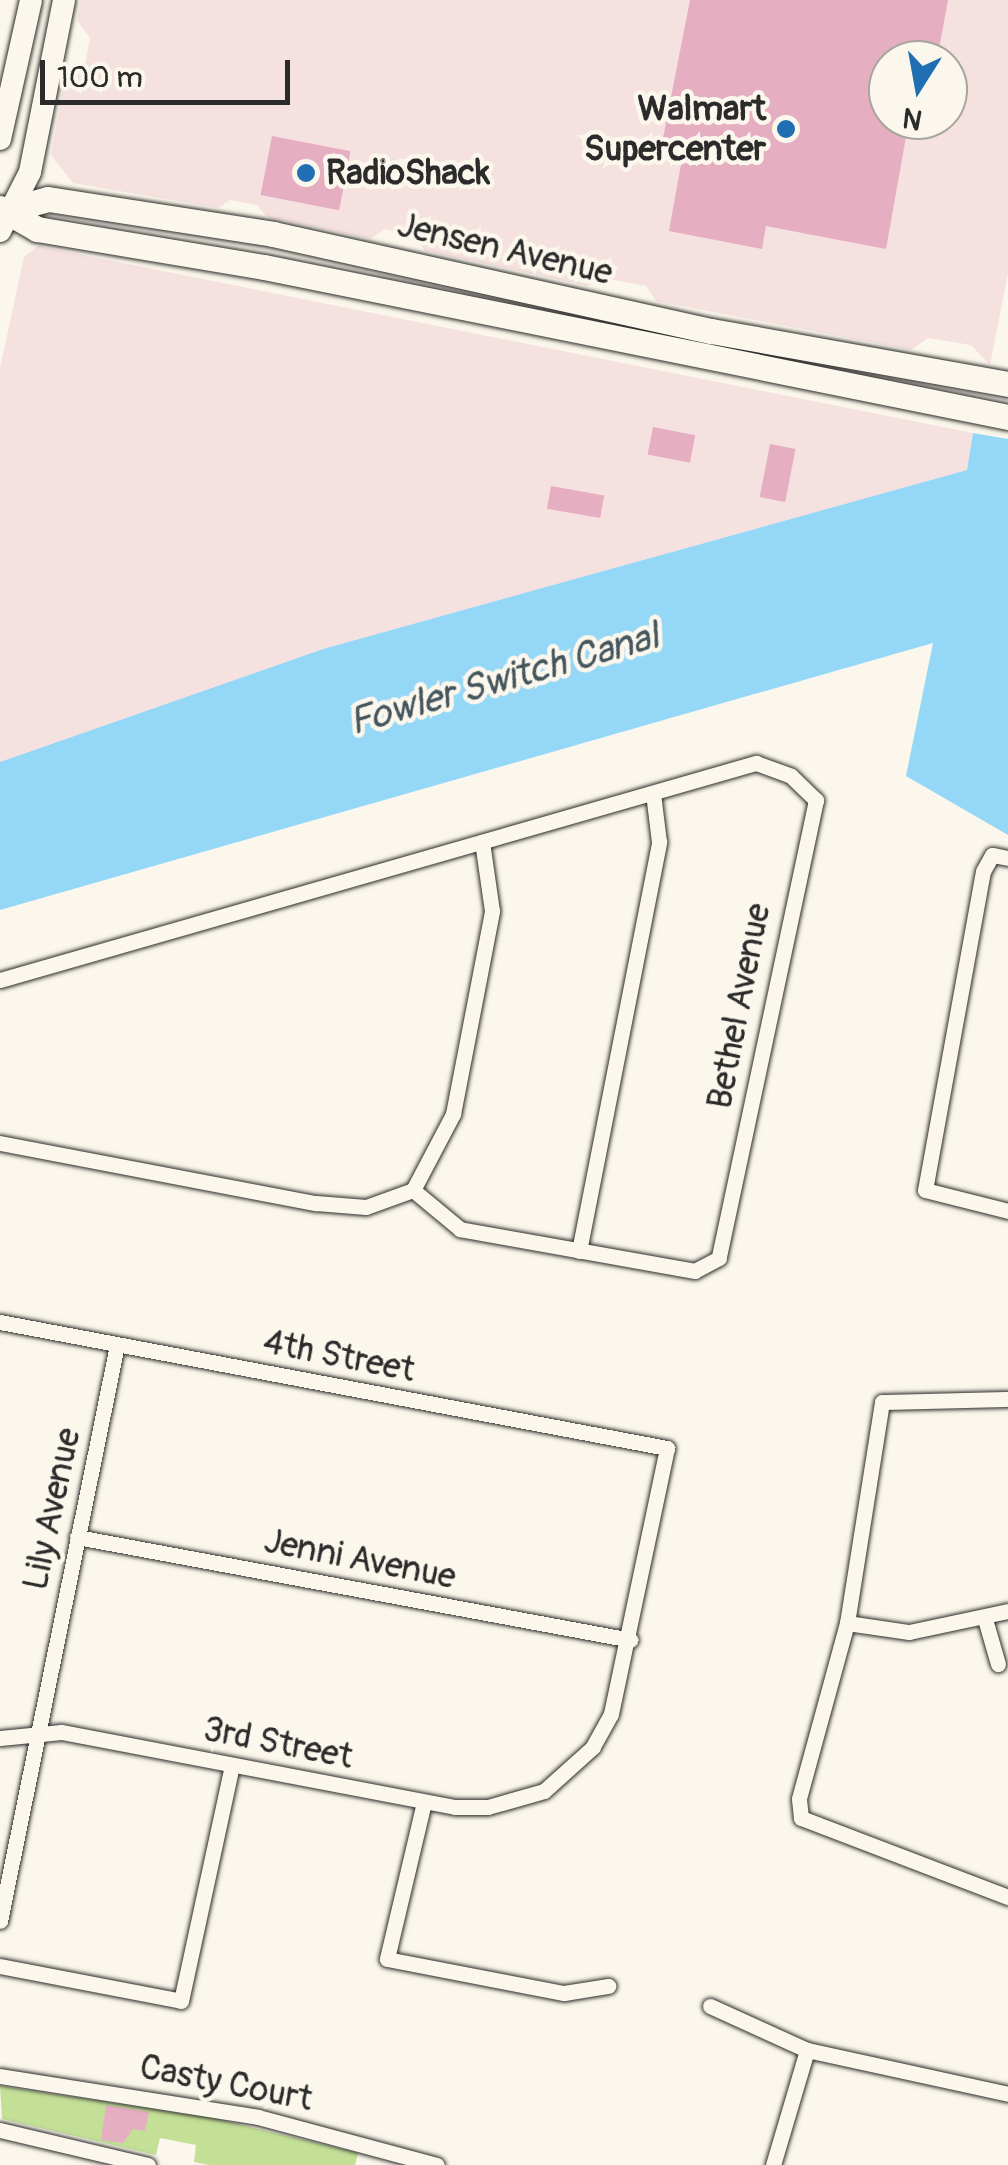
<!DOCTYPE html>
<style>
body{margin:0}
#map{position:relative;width:1008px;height:2165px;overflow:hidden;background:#fbf7ec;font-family:Pangolin,sans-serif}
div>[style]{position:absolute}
.built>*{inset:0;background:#f5e1df}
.green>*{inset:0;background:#c4e097}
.water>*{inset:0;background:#95d7f6}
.building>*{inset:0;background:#e6aec1;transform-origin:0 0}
.roads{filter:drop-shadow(0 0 2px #2b2b2b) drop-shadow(0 0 2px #2b2b2b)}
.street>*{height:15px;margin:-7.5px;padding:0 7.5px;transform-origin:7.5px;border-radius:7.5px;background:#fbf7ec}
.secondary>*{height:22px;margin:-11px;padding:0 11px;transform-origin:11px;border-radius:11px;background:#fbf7ec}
.primary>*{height:25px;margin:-12.5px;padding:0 12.5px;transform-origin:12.5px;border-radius:12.5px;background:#fbf7ec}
.dots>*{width:28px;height:28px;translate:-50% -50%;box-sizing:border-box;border:5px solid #fbf7ec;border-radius:50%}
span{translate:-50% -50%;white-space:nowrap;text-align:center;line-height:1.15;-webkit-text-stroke:9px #fbf7ec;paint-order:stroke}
.poi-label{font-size:35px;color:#2b2b2b;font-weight:700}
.right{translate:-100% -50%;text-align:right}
.left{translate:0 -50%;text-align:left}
.street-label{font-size:35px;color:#2b2b2b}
.water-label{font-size:38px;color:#46565e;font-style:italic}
.north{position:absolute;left:868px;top:40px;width:100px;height:100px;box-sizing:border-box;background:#fbf7ec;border:2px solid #a8a59f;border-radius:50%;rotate:191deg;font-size:28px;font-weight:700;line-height:40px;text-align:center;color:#2b2b2b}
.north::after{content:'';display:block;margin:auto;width:35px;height:45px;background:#1f6fb2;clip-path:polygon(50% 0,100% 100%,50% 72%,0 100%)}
.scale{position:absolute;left:40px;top:60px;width:250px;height:45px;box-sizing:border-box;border:5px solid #2b2b2b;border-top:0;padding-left:12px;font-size:30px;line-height:35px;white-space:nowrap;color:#2b2b2b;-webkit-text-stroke:8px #fbf7ec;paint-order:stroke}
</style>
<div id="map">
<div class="built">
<div style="clip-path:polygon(evenodd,81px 0,1008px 0,1008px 273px,990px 365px,971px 345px,928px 338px,911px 350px,656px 301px,646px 286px,603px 278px,588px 286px,425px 251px,414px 235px,385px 229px,370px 239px,267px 217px,257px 205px,230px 200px,218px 208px,73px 183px,51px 155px,64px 84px,84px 70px,90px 38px,77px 20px,81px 0,888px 60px,948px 60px,948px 120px,888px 120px,888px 60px)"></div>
<div style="clip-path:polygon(38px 246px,973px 433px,967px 470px,323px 649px,0 762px,0 368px,24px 257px)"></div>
</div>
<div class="green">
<div style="clip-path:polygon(0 2086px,213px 2118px,358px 2153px,355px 2165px,209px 2165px,194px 2162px,196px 2145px,160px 2138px,156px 2155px,2px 2119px)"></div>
</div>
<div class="water">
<div style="clip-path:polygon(973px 433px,1008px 439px,1008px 835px,906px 776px,933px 643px,0 910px,0 762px,323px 649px,967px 470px)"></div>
</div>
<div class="building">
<div style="clip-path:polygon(690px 0,948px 0,937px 60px,888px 60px,888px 120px,909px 120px,886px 249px,766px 226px,762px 249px,669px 231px,685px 142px,663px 138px)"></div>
<div style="left:272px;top:136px;width:80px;height:60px;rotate:11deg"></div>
<div style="left:653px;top:427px;width:43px;height:28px;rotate:11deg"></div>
<div style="left:770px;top:444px;width:26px;height:54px;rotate:11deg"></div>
<div style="left:551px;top:486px;width:54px;height:23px;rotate:10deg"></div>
<div style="clip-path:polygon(106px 2105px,149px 2112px,145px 2131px,133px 2129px,123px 2143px,101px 2140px)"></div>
</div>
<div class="roads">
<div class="street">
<div style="left:1008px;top:858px;width:16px;rotate:-169deg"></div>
<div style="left:992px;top:855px;width:18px;rotate:119deg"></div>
<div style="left:983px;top:871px;width:324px;rotate:100.3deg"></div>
<div style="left:925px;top:1190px;width:86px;rotate:14.2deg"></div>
<div style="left:0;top:980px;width:787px;rotate:-16.02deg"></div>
<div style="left:756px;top:763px;width:37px;rotate:20deg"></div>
<div style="left:791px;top:776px;width:35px;rotate:44deg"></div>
<div style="left:816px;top:800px;width:468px;rotate:102deg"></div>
<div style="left:719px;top:1258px;width:27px;rotate:152deg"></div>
<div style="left:695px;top:1271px;width:239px;rotate:-169.9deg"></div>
<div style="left:460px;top:1229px;width:61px;rotate:-140.3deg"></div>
<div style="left:0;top:1143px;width:322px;rotate:10.8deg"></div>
<div style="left:316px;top:1203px;width:50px;rotate:4.6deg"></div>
<div style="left:366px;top:1207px;width:50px;rotate:-19.9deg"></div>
<div style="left:413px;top:1190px;width:86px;rotate:-62.2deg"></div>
<div style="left:453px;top:1114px;width:207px;rotate:-79.1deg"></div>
<div style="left:492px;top:911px;width:70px;rotate:-98.2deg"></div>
<div style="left:579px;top:1251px;width:417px;rotate:-78.9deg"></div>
<div style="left:659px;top:842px;width:49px;rotate:-97deg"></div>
<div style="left:0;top:1322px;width:679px;rotate:10.7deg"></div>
<div style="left:667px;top:1448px;width:272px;rotate:101.9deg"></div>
<div style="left:611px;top:1714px;width:38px;rotate:119deg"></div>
<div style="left:593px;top:1747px;width:66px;rotate:138.1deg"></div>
<div style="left:544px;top:1791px;width:58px;rotate:164.1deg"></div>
<div style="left:488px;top:1807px;width:33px;rotate:180deg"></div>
<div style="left:455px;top:1807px;width:401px;rotate:-169.2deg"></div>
<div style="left:61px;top:1732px;width:61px;rotate:174.4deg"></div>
<div style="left:1008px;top:1399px;width:126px;rotate:178.6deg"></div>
<div style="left:882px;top:1402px;width:224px;rotate:99deg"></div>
<div style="left:847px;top:1623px;width:182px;rotate:105.3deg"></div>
<div style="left:799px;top:1799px;width:19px;rotate:84deg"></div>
<div style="left:801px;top:1818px;width:222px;rotate:20.9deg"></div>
<div style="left:77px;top:1537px;width:563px;rotate:10.53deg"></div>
<div style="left:985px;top:1619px;width:47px;rotate:73.9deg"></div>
<div style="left:847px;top:1623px;width:63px;rotate:8.3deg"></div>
<div style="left:909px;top:1632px;width:101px;rotate:-12deg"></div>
<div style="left:424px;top:1802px;width:161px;rotate:103.3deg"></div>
<div style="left:387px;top:1959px;width:180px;rotate:10.9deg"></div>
<div style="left:564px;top:1993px;width:45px;rotate:-9deg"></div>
<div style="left:0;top:1921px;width:588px;rotate:-78.52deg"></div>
<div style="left:0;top:1966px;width:184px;rotate:10.9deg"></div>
<div style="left:181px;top:2001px;width:241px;rotate:-77.8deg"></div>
<div style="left:710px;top:2006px;width:107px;rotate:24.4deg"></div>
<div style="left:807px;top:2050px;width:206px;rotate:12.3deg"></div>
<div style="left:0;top:2076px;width:261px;rotate:9deg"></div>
<div style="left:258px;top:2117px;width:185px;rotate:15deg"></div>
<div style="left:0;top:2130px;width:152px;rotate:13.3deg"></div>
<div style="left:773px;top:2165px;width:120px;rotate:-73.5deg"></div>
</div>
<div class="secondary">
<div style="left:0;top:139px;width:142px;rotate:-77.4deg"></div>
<div style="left:0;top:231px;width:66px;rotate:-63deg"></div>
<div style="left:30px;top:172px;width:175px;rotate:-78.8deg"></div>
</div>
<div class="primary">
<div style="left:0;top:208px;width:43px;rotate:29.6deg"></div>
<div style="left:37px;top:229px;width:230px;rotate:9.5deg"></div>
<div style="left:264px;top:267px;width:759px;rotate:11.4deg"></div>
<div style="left:8px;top:210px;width:41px;rotate:-15.4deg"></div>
<div style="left:48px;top:199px;width:228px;rotate:8.8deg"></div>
<div style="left:273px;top:234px;width:449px;rotate:12.5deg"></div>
<div style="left:711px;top:331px;width:302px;rotate:10.1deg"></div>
</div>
</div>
<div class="dots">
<div style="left:786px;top:129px;background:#1f6fb2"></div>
<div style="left:306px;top:173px;background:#1f6fb2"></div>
</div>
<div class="poi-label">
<span class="right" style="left:766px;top:129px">Walmart<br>Supercenter</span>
<span class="left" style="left:326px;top:173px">RadioShack</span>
</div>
<div class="street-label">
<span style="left:505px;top:249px;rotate:13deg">Jensen Avenue</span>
<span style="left:739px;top:1006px;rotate:-79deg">Bethel Avenue</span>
<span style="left:339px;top:1356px;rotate:11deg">4th Street</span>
<span style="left:52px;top:1509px;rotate:-78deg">Lily Avenue</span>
<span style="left:360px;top:1559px;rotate:11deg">Jenni Avenue</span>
<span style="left:278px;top:1743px;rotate:11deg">3rd Street</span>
<span style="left:226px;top:2083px;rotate:11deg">Casty Court</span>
</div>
<div class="water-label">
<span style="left:504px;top:680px;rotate:-16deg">Fowler Switch Canal</span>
</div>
<div class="north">N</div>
<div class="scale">100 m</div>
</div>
